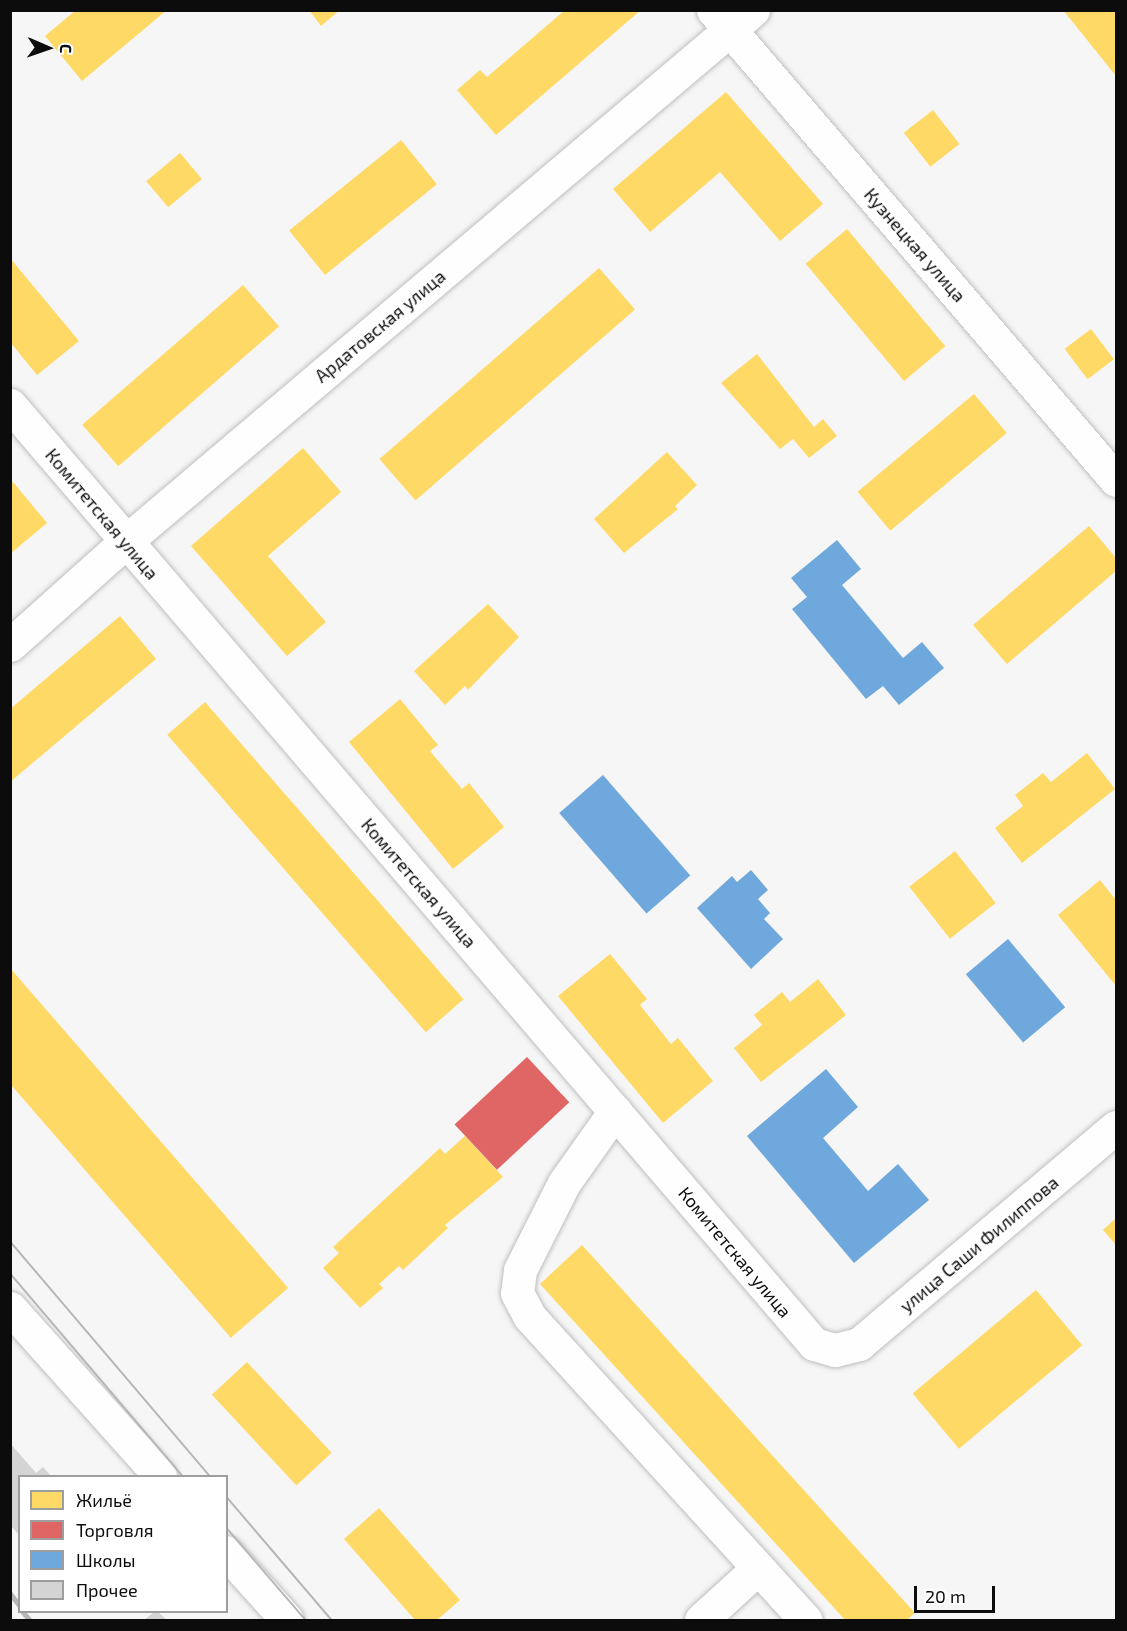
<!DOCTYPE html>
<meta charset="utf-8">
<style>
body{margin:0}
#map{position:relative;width:1127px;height:1631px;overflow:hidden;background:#f6f6f6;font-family:"Exo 2",sans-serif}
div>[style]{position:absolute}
.homes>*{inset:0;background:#ffd966;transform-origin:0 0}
.shops>*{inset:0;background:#e06666;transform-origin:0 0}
.schools>*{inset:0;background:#6fa8dc;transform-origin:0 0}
.building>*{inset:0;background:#d4d4d4}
.roads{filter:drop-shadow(0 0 2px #bfbfbf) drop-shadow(0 0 2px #bfbfbf)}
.minor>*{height:33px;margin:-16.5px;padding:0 16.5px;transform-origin:16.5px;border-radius:16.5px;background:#fefefe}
.tram>*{height:1.5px;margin:-0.75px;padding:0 0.75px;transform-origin:0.75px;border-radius:0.75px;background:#b6b6b7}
.rail>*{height:4.5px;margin:-2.25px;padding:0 2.25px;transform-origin:2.25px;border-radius:2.25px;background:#b6b6b7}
span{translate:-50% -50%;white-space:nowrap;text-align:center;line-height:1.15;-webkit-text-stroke:6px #fff;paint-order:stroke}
.street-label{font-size:18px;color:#0c0c0d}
.frame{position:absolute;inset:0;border:12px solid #0c0c0d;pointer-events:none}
.legend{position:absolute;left:18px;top:1475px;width:210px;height:138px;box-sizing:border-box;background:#fff;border:2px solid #9e9e9e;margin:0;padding:8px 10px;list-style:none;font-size:18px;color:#0c0c0d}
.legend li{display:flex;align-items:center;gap:12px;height:30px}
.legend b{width:30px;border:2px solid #9e9e9e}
.north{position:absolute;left:18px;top:18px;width:60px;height:60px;-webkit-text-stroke:4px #fff;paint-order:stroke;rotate:92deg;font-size:16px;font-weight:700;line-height:24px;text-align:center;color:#0c0c0d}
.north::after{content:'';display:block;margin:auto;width:21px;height:27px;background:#0c0c0d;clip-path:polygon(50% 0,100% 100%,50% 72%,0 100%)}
.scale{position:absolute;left:914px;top:1586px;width:81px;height:27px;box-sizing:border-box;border:3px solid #0c0c0d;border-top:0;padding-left:8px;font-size:18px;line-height:21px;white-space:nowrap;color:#0c0c0d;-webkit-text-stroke:4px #fff;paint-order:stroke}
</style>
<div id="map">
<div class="homes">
<div style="clip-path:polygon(76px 10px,167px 10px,82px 81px,45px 36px)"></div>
<div style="clip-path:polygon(309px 10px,340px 10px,321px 26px)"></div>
<div style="clip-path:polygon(565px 10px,641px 10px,496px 135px,457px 90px,480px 70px,487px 77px)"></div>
<div style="clip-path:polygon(1063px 10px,1116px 10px,1116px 76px)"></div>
<div style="clip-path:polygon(726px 92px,823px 204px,780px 241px,720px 172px,650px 232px,613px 189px)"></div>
<div style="left:933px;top:110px;width:43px;height:37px;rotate:52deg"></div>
<div style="left:401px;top:140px;width:57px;height:144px;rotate:51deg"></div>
<div style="left:180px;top:153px;width:34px;height:44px;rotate:50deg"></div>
<div style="left:847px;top:229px;width:153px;height:54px;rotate:50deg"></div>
<div style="clip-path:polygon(10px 258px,79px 341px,37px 375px,10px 342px)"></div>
<div style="left:599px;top:268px;width:55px;height:291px;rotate:49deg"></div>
<div style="left:243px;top:285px;width:55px;height:213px;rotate:49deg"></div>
<div style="left:1091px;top:329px;width:38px;height:33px;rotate:53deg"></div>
<div style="clip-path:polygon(757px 354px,814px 427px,823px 419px,837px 436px,809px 458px,793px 439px,780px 449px,721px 383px)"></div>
<div style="left:974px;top:394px;width:51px;height:152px;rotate:50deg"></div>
<div style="clip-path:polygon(303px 448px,341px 492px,268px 556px,326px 622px,287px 656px,191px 546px)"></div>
<div style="clip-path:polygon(667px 452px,697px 485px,675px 506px,678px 509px,624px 553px,594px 519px)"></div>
<div style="clip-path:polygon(13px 482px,47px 523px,10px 554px,10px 484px)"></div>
<div style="clip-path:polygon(1089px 526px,1116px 558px,1116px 571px,1007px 664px,973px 625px)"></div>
<div style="clip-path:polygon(488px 604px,519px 637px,468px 690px,465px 686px,445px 705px,414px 671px)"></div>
<div style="clip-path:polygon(120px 616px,156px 659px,10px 782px,10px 709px)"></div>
<div style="clip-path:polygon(400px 699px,438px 745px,430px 751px,462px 789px,469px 783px,504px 827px,453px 869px,349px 742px)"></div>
<div style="left:205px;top:702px;width:394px;height:50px;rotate:49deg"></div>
<div style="clip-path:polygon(1087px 753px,1115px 789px,1022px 863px,995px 828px,1023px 806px,1015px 795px,1043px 773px,1051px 782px)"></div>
<div style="left:955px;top:851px;width:66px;height:58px;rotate:52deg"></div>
<div style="clip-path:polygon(1100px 880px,1116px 900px,1116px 986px,1058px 915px)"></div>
<div style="clip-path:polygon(610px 954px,647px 999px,640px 1005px,671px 1044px,678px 1038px,713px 1081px,663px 1123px,558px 996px)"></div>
<div style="left:10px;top:968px;width:424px;height:76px;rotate:49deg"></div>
<div style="clip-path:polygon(818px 979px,846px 1015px,761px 1082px,734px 1048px,762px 1025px,754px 1015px,782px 992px,790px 1002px)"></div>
<div style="clip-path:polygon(465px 1136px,503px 1177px,445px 1225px,448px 1228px,403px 1270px,399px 1266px,379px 1284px,383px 1288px,360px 1308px,323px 1268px,339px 1253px,333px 1247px,440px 1148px,445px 1154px)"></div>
<div style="clip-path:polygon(1116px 1218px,1116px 1245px,1103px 1230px)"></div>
<div style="clip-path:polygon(582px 1245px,915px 1613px,907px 1620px,845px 1620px,540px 1284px)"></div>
<div style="left:1036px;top:1290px;width:72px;height:161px;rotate:50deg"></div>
<div style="left:247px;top:1362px;width:124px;height:48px;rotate:47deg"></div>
<div style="clip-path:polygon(379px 1508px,460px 1600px,437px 1620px,415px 1620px,344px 1539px)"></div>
</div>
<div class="shops">
<div style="left:527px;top:1057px;width:62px;height:99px;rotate:47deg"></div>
</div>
<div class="schools">
<div style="clip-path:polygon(837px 540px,861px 569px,842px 585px,903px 658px,922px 642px,944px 668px,899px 705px,883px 686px,866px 699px,792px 609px,807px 597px,791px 578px)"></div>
<div style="left:603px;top:775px;width:133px;height:58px;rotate:49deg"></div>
<div style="clip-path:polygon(751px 870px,768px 890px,758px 899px,770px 913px,764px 919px,783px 939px,751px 969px,697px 908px,732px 876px,737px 882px)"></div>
<div style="left:1008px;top:939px;width:89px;height:55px;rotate:50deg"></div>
<div style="clip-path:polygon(826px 1069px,858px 1107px,823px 1138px,868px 1191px,898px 1164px,929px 1200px,854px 1263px,747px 1136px)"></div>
</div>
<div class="building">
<div style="clip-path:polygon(10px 1443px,36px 1473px,43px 1467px,51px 1476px,20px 1476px,20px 1536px,10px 1525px)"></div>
<div style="clip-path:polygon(154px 1612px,158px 1612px,167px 1620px,144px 1620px)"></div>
</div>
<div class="roads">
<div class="minor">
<div style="left:713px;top:10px;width:619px;rotate:49.39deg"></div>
<div style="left:10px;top:405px;width:1236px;rotate:49.43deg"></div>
<div style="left:814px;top:1344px;width:22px;rotate:16deg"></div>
<div style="left:835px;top:1350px;width:25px;rotate:-14deg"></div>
<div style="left:859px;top:1344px;width:336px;rotate:-40.2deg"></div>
<div style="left:10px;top:645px;width:154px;rotate:-41.8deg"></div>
<div style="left:125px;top:542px;width:823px;rotate:-40.27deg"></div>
<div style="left:615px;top:1111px;width:88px;rotate:125.3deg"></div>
<div style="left:564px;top:1183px;width:97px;rotate:116.8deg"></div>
<div style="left:520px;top:1270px;width:23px;rotate:97deg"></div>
<div style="left:517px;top:1293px;width:26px;rotate:62deg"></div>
<div style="left:529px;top:1316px;width:411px;rotate:47.7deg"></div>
<div style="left:10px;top:1308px;width:225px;rotate:48.2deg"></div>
<div style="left:226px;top:1552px;width:91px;rotate:48.1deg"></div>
<div style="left:701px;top:1620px;width:77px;rotate:-42.4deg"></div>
</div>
</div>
<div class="tram">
<div style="left:10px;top:1241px;width:309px;rotate:49.6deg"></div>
<div style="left:10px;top:1273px;width:267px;rotate:49.6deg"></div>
<div style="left:226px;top:1496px;width:163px;rotate:49.5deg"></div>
<div style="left:226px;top:1527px;width:123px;rotate:49.3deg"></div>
</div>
<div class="rail">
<div style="left:10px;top:1593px;width:16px;rotate:52deg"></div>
<div style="left:23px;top:1612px;width:11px;rotate:49deg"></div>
</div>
<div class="street-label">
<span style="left:915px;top:245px;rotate:49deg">Кузнецкая улица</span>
<span style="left:380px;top:326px;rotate:-40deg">Ардатовская улица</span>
<span style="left:102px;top:514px;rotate:50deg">Комитетская улица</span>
<span style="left:419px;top:883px;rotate:49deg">Комитетская улица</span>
<span style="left:979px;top:1244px;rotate:-40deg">улица Саши Филиппова</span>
<span style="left:735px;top:1252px;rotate:50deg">Комитетская улица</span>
</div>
<div class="frame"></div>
<ul class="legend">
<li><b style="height:16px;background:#ffd966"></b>Жильё</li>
<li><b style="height:16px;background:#e06666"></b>Торговля</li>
<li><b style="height:16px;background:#6fa8dc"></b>Школы</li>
<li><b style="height:16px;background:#d4d4d4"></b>Прочее</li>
</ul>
<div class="north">С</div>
<div class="scale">20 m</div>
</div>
